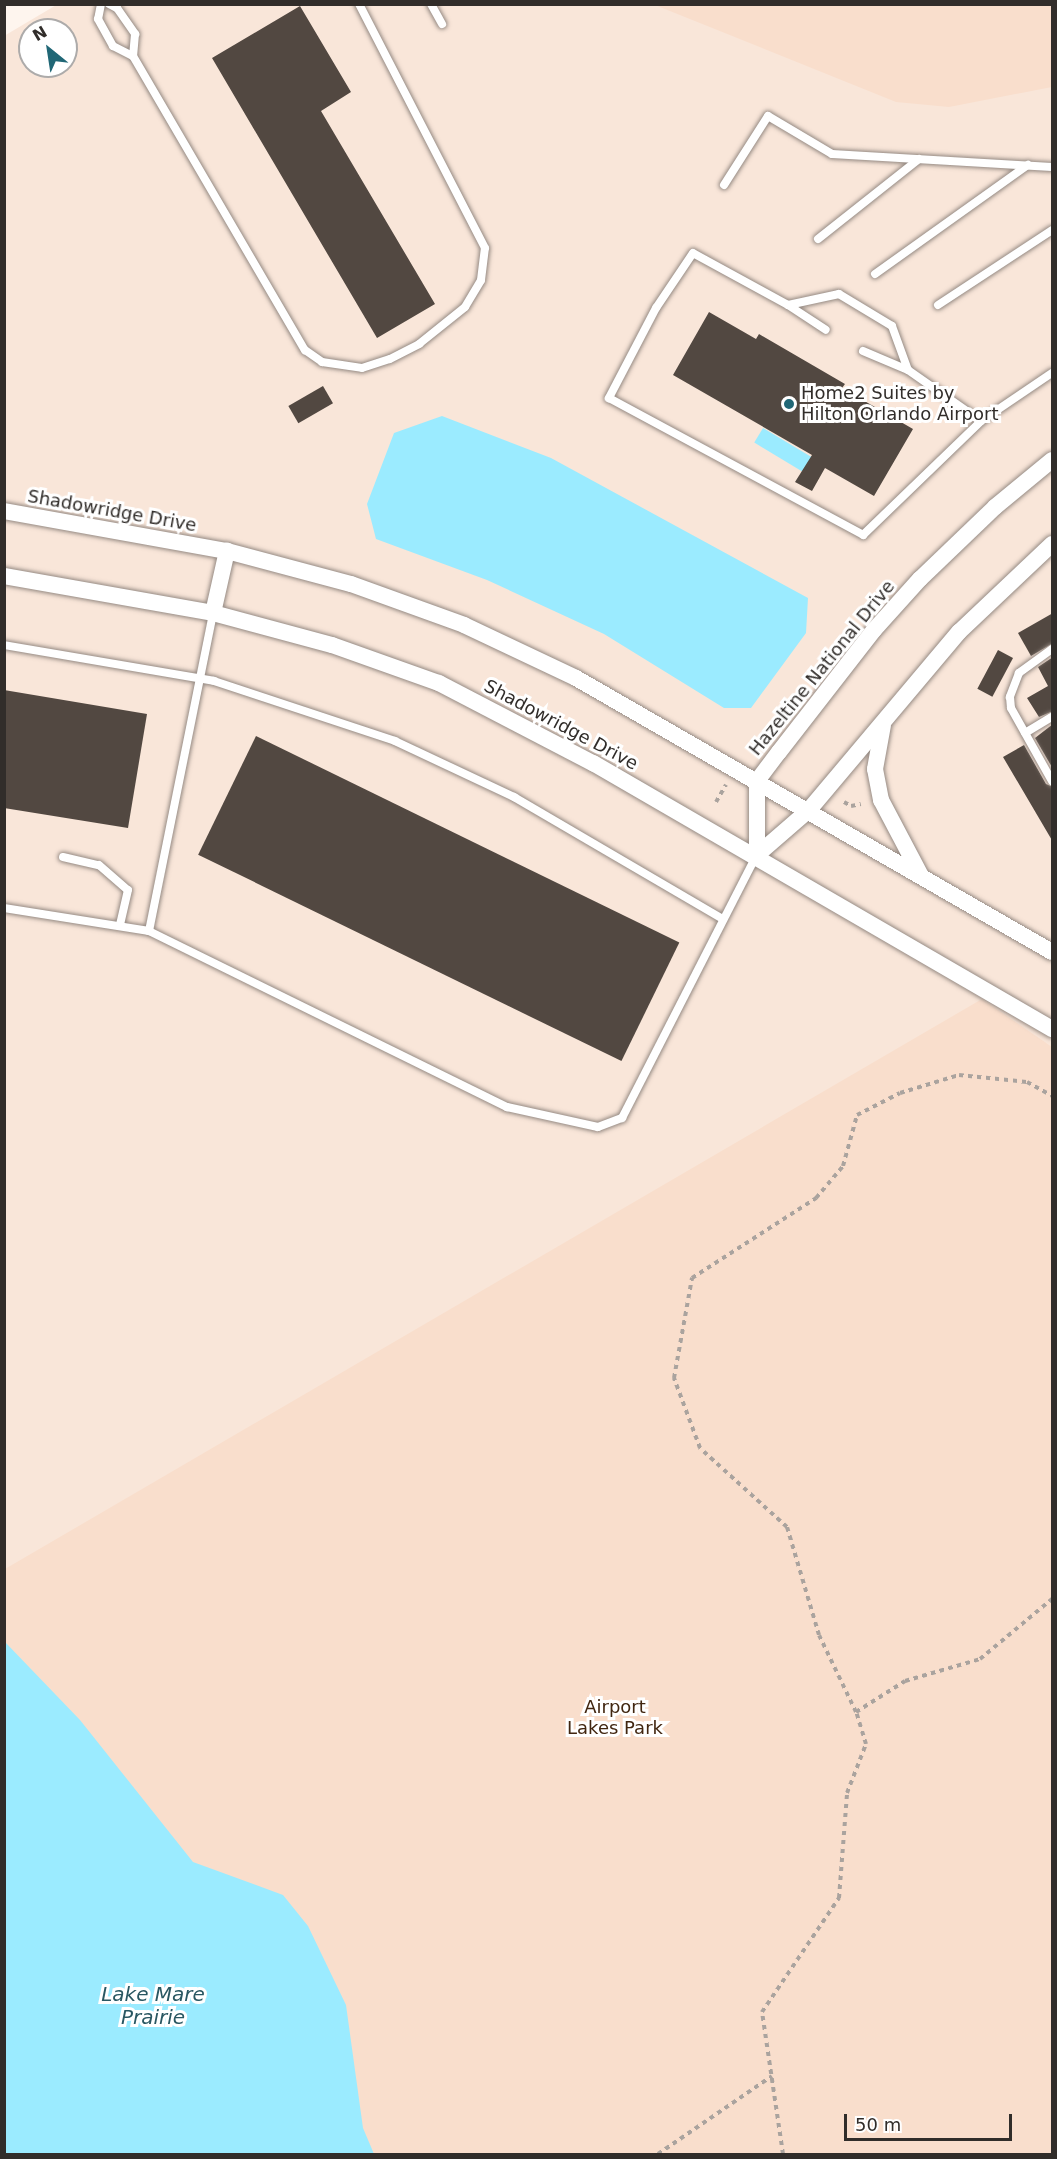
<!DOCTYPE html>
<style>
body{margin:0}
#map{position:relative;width:1057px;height:2159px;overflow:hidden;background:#fef5ee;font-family:"DejaVu Sans",sans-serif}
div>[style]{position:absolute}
.built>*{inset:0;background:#f9e6d9}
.green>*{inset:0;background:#f9decc}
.water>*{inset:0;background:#9bebff;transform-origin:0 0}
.building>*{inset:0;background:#524841;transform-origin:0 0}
.path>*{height:4px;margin-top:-2px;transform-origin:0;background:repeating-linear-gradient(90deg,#aaa39e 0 4.5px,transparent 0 9px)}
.roads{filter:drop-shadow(0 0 2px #958a83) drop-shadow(0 0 2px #958a83)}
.lane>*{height:8px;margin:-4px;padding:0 4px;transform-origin:4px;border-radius:4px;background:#fff}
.street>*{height:16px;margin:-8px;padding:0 8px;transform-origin:8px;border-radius:8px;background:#fff}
.dots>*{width:16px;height:16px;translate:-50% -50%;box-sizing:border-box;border:3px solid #fff;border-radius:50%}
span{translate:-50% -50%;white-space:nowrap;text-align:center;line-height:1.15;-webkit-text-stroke:6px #fff;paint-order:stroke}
.poi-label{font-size:18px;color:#312d2a}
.left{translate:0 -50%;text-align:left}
.street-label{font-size:18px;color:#312d2a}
.park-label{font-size:18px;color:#412610}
.water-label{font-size:20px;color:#295762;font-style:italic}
.frame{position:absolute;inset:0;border:6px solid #312d2a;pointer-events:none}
.north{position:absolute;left:18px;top:18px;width:60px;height:60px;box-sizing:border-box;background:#fff;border:2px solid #adabaa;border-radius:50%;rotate:330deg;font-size:16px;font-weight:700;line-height:24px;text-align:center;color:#312d2a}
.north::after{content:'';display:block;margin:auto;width:21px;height:27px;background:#206776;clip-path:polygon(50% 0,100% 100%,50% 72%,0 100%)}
.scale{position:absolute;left:844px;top:2114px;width:168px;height:27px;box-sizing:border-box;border:3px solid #312d2a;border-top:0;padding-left:8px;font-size:18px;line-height:21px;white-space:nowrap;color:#312d2a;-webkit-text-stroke:4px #fff;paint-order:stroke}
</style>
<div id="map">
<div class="built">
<div style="clip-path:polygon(evenodd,58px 4px,1052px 5px,1052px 2154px,5px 1872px,4px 36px,58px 4px,30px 30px,66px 30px,66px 66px,30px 66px,30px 30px)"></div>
</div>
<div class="green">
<div style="clip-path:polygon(655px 5px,1052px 5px,1052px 87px,949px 107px,896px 102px)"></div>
<div style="clip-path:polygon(982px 999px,1052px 1047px,1052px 2154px,111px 2154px,5px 1872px,5px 1569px)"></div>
</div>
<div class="water">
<div style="clip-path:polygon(442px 416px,551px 458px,808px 598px,806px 633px,751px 708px,724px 708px,604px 634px,487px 580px,376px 539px,367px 504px,394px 433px)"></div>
<div style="left:763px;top:428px;width:57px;height:17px;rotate:31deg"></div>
<div style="clip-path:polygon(5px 1642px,80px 1720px,193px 1862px,283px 1895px,308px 1926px,346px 2005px,363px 2128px,374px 2154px,5px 2154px)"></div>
</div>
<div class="building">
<div style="clip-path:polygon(300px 6px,351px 92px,321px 111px,435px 304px,377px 338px,212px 58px)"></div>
<div style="clip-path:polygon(709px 312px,756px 339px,759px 334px,845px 384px,842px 388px,913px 429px,874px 496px,825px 468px,812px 491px,795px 482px,812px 455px,673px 375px)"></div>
<div style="left:323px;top:386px;width:20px;height:40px;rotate:60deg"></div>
<div style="clip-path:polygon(1053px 613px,1053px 643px,1031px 656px,1018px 633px)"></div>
<div style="left:998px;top:650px;width:17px;height:44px;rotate:28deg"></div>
<div style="clip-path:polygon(1053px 657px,1053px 711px,1039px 717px,1027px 698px,1048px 686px,1038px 667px)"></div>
<div style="clip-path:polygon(4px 690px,147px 714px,128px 828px,4px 808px)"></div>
<div style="clip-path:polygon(1053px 724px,1053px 769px,1035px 738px)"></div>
<div style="left:256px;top:736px;width:471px;height:132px;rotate:26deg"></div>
<div style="clip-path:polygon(1024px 745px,1046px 784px,1053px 787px,1053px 842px,1003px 757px)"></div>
</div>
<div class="path">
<div style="left:716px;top:802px;width:20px;rotate:-60deg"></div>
<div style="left:844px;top:802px;width:8px;rotate:30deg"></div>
<div style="left:851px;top:806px;width:10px;rotate:-11deg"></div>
<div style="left:856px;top:1712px;width:58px;rotate:-32.3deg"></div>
<div style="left:905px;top:1681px;width:78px;rotate:-16.3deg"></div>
<div style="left:980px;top:1659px;width:94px;rotate:-39.8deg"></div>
<div style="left:658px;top:2154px;width:138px;rotate:-34.4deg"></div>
<div style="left:783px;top:2154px;width:144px;rotate:-98.4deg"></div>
<div style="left:762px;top:2012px;width:138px;rotate:-56deg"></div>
<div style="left:839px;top:1898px;width:105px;rotate:-85.6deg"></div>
<div style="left:847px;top:1793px;width:53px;rotate:-68.8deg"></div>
<div style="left:866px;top:1744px;width:34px;rotate:-107deg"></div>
<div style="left:856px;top:1712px;width:85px;rotate:-115.7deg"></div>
<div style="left:819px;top:1635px;width:113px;rotate:-106.5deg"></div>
<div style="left:787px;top:1527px;width:118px;rotate:-137.8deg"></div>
<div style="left:700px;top:1448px;width:75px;rotate:-110.4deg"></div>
<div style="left:674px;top:1378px;width:102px;rotate:-79.8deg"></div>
<div style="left:692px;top:1278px;width:148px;rotate:-32.8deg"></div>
<div style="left:816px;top:1198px;width:42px;rotate:-49.8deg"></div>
<div style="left:843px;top:1166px;width:53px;rotate:-74.6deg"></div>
<div style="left:857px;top:1115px;width:48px;rotate:-27.1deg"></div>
<div style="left:900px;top:1093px;width:62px;rotate:-17deg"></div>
<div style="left:959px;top:1075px;width:68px;rotate:5.9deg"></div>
<div style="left:1027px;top:1082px;width:29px;rotate:29deg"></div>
</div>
<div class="roads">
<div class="lane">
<div style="left:101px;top:4px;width:15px;rotate:101deg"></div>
<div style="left:98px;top:19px;width:31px;rotate:61deg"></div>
<div style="left:113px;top:46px;width:22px;rotate:27deg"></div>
<div style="left:109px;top:4px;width:9px;rotate:27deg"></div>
<div style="left:117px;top:8px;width:32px;rotate:55deg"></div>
<div style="left:135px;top:34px;width:22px;rotate:95deg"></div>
<div style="left:133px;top:56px;width:341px;rotate:59.7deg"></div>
<div style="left:305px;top:350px;width:21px;rotate:35deg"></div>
<div style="left:322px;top:362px;width:40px;rotate:8.5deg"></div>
<div style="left:362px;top:368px;width:29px;rotate:-18deg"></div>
<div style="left:390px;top:359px;width:33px;rotate:-27deg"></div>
<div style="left:419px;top:344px;width:59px;rotate:-38.8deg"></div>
<div style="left:465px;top:307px;width:31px;rotate:-59deg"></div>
<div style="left:481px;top:280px;width:32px;rotate:-83deg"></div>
<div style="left:485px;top:248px;width:275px;rotate:-117.3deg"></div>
<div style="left:431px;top:4px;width:23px;rotate:61deg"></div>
<div style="left:724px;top:185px;width:82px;rotate:-57.5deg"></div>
<div style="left:768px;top:116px;width:74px;rotate:30.7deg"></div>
<div style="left:832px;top:154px;width:220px;rotate:3.4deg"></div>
<div style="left:818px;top:239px;width:129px;rotate:-38.4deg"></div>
<div style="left:875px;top:274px;width:188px;rotate:-35.5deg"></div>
<div style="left:788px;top:305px;width:45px;rotate:33.3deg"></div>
<div style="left:938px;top:305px;width:136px;rotate:-33.3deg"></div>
<div style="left:863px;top:351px;width:49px;rotate:22.9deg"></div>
<div style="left:981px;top:421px;width:89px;rotate:-145.1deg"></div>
<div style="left:908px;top:370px;width:47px;rotate:-110deg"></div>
<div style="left:892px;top:326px;width:62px;rotate:-148.9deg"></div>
<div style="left:839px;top:294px;width:52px;rotate:167.8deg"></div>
<div style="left:788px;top:305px;width:108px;rotate:-151.3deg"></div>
<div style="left:693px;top:253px;width:66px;rotate:123.9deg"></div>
<div style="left:656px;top:308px;width:102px;rotate:117.6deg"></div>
<div style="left:609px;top:398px;width:289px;rotate:28.3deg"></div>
<div style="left:863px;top:535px;width:164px;rotate:-44deg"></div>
<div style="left:981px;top:421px;width:86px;rotate:-34.1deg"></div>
<div style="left:4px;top:645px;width:213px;rotate:9.7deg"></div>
<div style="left:214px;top:681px;width:191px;rotate:18.3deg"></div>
<div style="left:395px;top:741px;width:132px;rotate:25.2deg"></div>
<div style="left:514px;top:797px;width:240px;rotate:30.3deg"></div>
<div style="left:1052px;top:649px;width:41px;rotate:144deg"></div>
<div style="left:1019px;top:673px;width:26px;rotate:111deg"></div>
<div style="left:1010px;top:697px;width:11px;rotate:85deg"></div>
<div style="left:1011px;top:708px;width:84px;rotate:60.7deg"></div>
<div style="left:1025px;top:733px;width:31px;rotate:-31deg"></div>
<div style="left:63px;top:857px;width:37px;rotate:13deg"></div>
<div style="left:99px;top:865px;width:38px;rotate:41deg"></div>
<div style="left:128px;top:890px;width:36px;rotate:103deg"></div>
<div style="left:4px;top:908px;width:147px;rotate:9deg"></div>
<div style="left:149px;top:931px;width:399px;rotate:26.2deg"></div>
<div style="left:507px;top:1107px;width:93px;rotate:12.4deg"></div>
<div style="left:598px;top:1127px;width:26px;rotate:-21deg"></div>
<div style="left:622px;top:1118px;width:294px;rotate:-62.9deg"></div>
<div style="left:149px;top:931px;width:324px;rotate:-78.6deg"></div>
</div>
<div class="street">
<div style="left:4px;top:511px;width:227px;rotate:10.2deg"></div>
<div style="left:227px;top:551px;width:128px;rotate:14.9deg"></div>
<div style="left:351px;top:584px;width:120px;rotate:19.9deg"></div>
<div style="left:464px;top:625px;width:124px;rotate:25.3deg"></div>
<div style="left:576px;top:678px;width:549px;rotate:29.93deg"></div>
<div style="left:4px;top:576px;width:212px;rotate:10deg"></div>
<div style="left:213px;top:613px;width:123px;rotate:15.1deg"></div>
<div style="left:332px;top:645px;width:114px;rotate:19.6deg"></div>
<div style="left:439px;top:683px;width:174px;rotate:27.5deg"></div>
<div style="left:593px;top:763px;width:531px;rotate:30.09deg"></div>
<div style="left:213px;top:613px;width:64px;rotate:-77.3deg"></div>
<div style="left:883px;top:725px;width:45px;rotate:100.3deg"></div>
<div style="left:875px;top:769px;width:32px;rotate:79deg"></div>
<div style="left:881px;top:800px;width:84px;rotate:62.2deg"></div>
<div style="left:757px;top:855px;width:74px;rotate:-90deg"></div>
<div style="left:757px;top:781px;width:36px;rotate:-53deg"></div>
<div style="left:779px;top:752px;width:155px;rotate:-52.1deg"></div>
<div style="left:874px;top:630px;width:69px;rotate:-48deg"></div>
<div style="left:920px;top:579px;width:104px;rotate:-43.8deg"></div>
<div style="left:995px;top:507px;width:74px;rotate:-39.5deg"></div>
<div style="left:757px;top:855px;width:69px;rotate:-40.9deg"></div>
<div style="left:809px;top:810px;width:233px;rotate:-49.9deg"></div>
<div style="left:959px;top:632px;width:128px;rotate:-43.4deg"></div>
</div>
</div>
<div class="dots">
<div style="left:789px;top:404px;background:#206776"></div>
</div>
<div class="poi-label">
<span class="left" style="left:801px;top:404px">Home2 Suites by<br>Hilton Orlando Airport</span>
</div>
<div class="street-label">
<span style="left:112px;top:511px;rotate:10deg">Shadowridge Drive</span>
<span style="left:822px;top:668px;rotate:-51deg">Hazeltine National Drive</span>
<span style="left:561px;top:725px;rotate:28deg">Shadowridge Drive</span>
</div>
<div class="park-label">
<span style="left:615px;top:1718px">Airport<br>Lakes Park</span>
</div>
<div class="water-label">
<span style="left:153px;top:2006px">Lake Mare<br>Prairie</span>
</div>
<div class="frame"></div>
<div class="north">N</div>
<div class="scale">50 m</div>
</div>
